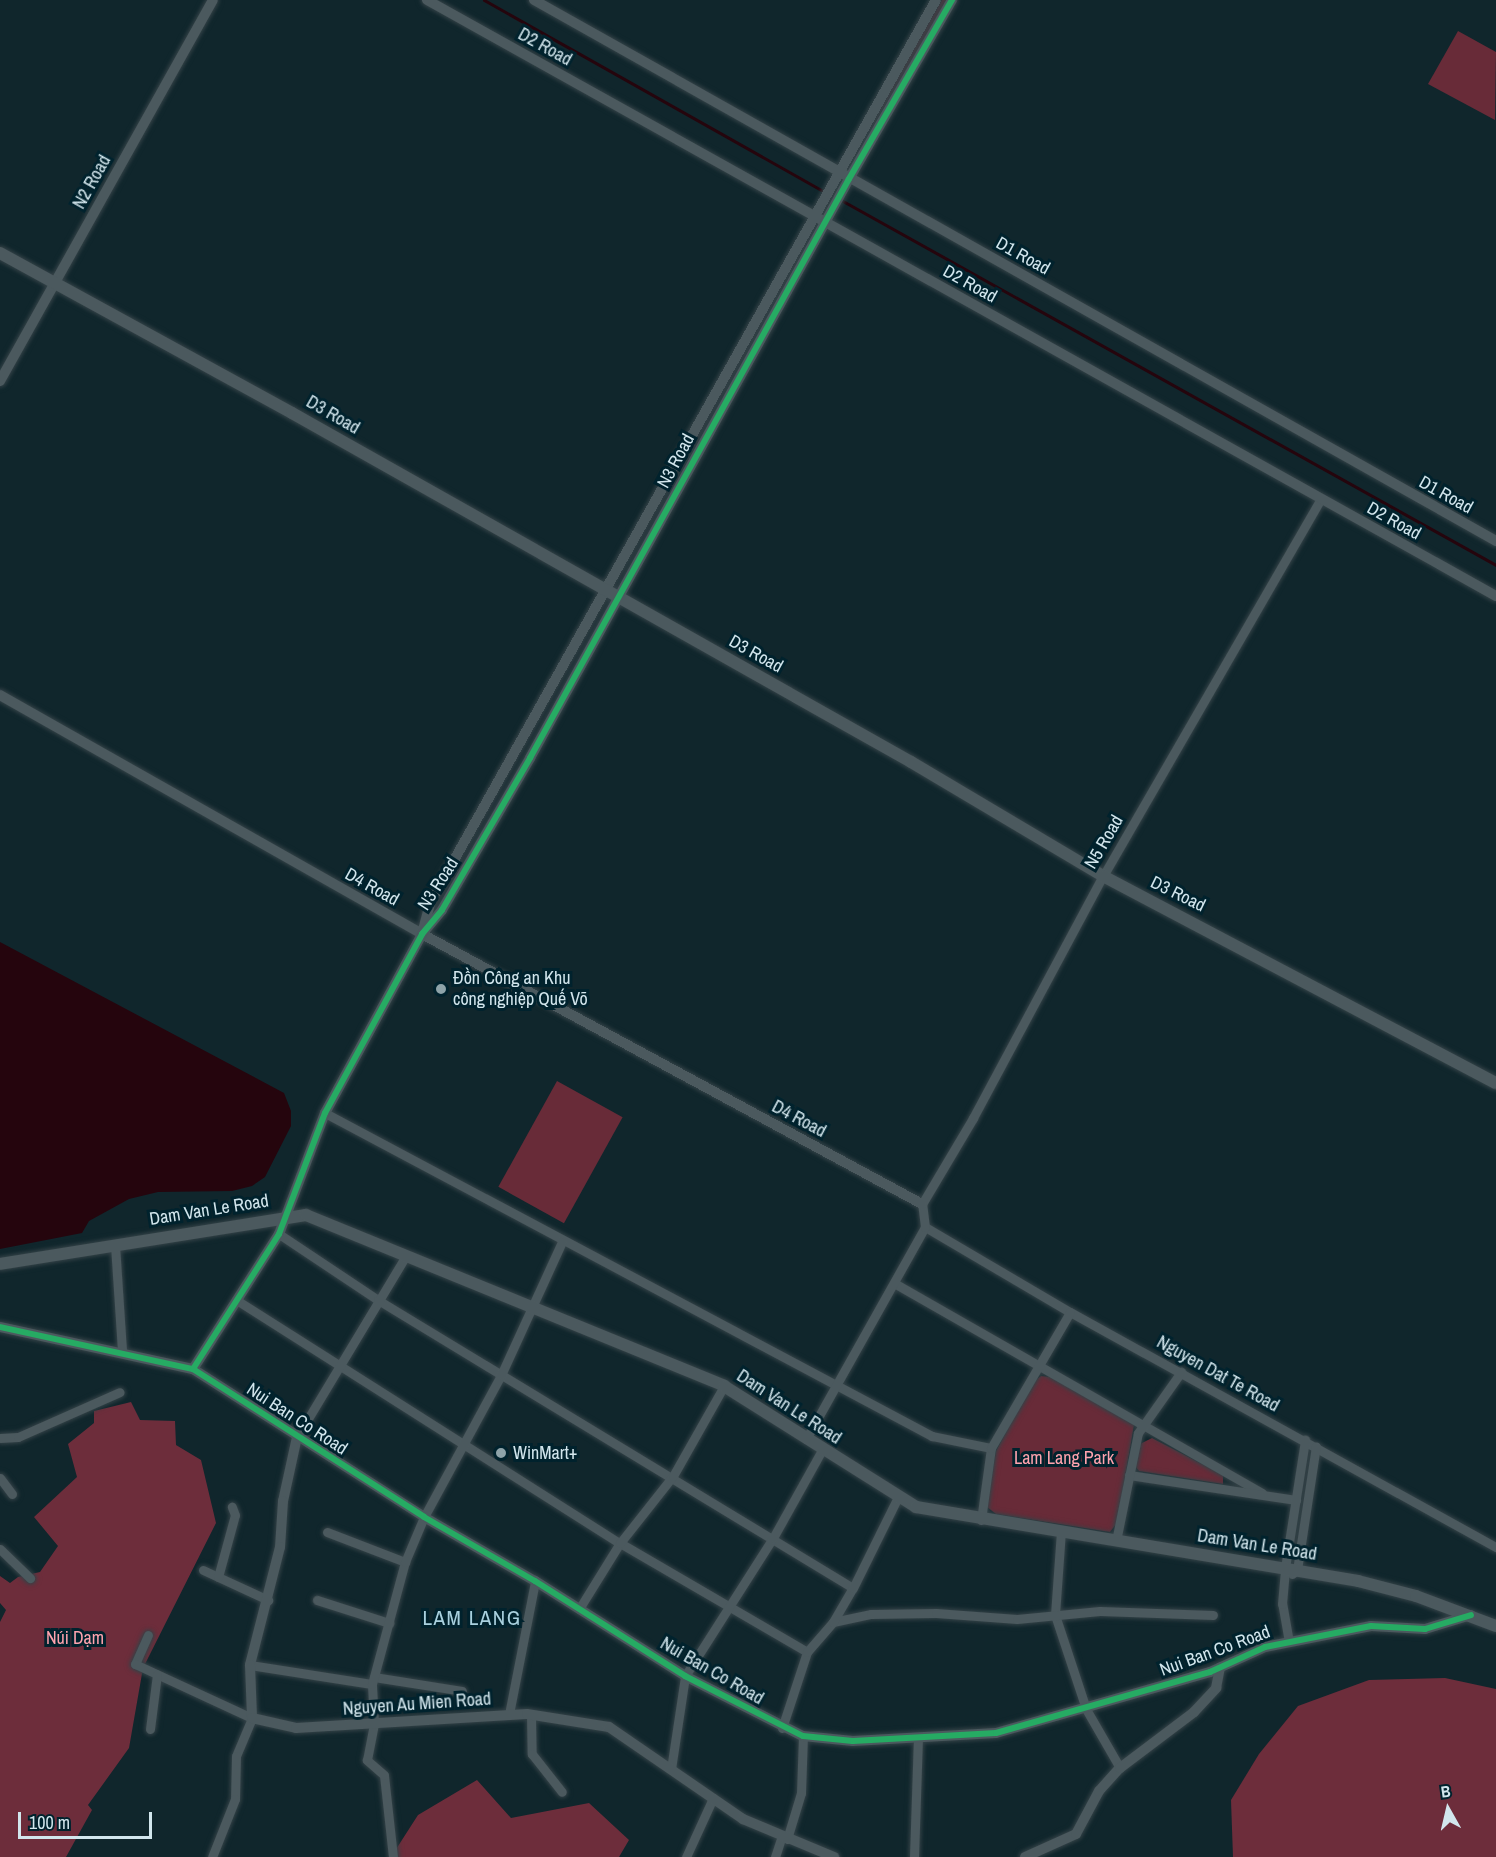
<!DOCTYPE html>
<meta charset="utf-8">
<style>
body{margin:0}
#map{position:relative;width:1496px;height:1857px;overflow:hidden;background:#10262c;font-family:"Archivo Narrow",sans-serif}
div>[style]{position:absolute}
.green>*{inset:0;background:#682b38;transform-origin:0 0}
.forest>*{inset:0;background:#6d2d3b}
.water>*{inset:0;background:#25050d}
.stream>*{height:3px;margin:-1.5px;padding:0 1.5px;transform-origin:1.5px;border-radius:1.5px;background:#25050d}
.roads{filter:drop-shadow(0 0 2px #344247) drop-shadow(0 0 2px #344247)}
.minor>*{height:9px;margin:-4.5px;padding:0 4.5px;transform-origin:4.5px;border-radius:4.5px;background:#4b595e}
.tertiary>*{height:10px;margin:-5px;padding:0 5px;transform-origin:5px;border-radius:5px;background:#4b595e}
.secondary>*{height:12px;margin:-6px;padding:0 6px;transform-origin:6px;border-radius:6px;background:#4b595e}
.cycleway>*{height:6px;margin:-3px;padding:0 3px;transform-origin:3px;border-radius:3px;background:#26ab63}
.dots>*{width:16px;height:16px;translate:-50% -50%;box-sizing:border-box;border:3px solid #00222d;border-radius:50%}
span{translate:-50% -50%;white-space:nowrap;text-align:center;line-height:1.15;-webkit-text-stroke:6px #00222d;paint-order:stroke}
.street-label{font-size:18px;color:#d2e6ed}
.poi-label{font-size:18px;color:#d2e6ed}
.left{translate:0 -50%;text-align:left}
.park-label{font-size:18px;color:#ffa3ae}
.quarter-label{font-size:21px;color:#a9d1df;letter-spacing:1.5px}
.north{position:absolute;left:1418px;top:1779px;width:60px;height:60px;-webkit-text-stroke:4px #00222d;paint-order:stroke;rotate:352deg;font-size:16px;font-weight:700;line-height:24px;text-align:center;color:#d2e6ed}
.north::after{content:'';display:block;margin:auto;width:21px;height:27px;background:#d2e6ed;clip-path:polygon(50% 0,100% 100%,50% 72%,0 100%)}
.scale{position:absolute;left:18px;top:1812px;width:134px;height:27px;box-sizing:border-box;border:3px solid #d2e6ed;border-top:0;padding-left:8px;font-size:18px;line-height:21px;white-space:nowrap;color:#d2e6ed;-webkit-text-stroke:4px #00222d;paint-order:stroke}
</style>
<div id="map">
<div class="green">
<div style="clip-path:polygon(942px 0,948px 0,869px 132px,899px 74px)"></div>
<div style="clip-path:polygon(1458px 31px,1496px 52px,1495px 120px,1428px 84px)"></div>
<div style="left:557px;top:1081px;width:75px;height:121px;rotate:29deg"></div>
<div style="clip-path:polygon(1041px 1376px,1051px 1377px,1134px 1425px,1117px 1523px,1110px 1532px,996px 1514px,987px 1507px,996px 1451px,1033px 1382px)"></div>
<div style="clip-path:polygon(1152px 1438px,1223px 1475px,1223px 1484px,1139px 1471px,1135px 1466px,1140px 1444px)"></div>
</div>
<div class="forest">
<div style="clip-path:polygon(131px 1402px,140px 1420px,175px 1421px,176px 1445px,201px 1460px,216px 1523px,143px 1668px,129px 1748px,88px 1805px,92px 1810px,66px 1857px,0 1857px,0 1622px,6px 1610px,0 1603px,0 1576px,10px 1583px,18px 1577px,40px 1572px,58px 1546px,34px 1517px,77px 1477px,68px 1444px,94px 1423px,94px 1411px)"></div>
<div style="clip-path:polygon(1445px 1678px,1496px 1689px,1496px 1857px,1233px 1857px,1231px 1800px,1259px 1754px,1298px 1706px,1369px 1680px)"></div>
<div style="clip-path:polygon(477px 1780px,511px 1818px,589px 1803px,629px 1840px,619px 1857px,391px 1857px,418px 1815px)"></div>
</div>
<div class="water">
<div style="clip-path:polygon(0 942px,284px 1093px,291px 1111px,291px 1126px,265px 1177px,252px 1186px,232px 1191px,158px 1192px,129px 1199px,89px 1221px,82px 1233px,0 1249px)"></div>
</div>
<div class="stream">
<div style="left:484px;top:0;width:391px;rotate:29.4deg"></div>
<div style="left:841px;top:200px;width:750px;rotate:29.13deg"></div>
</div>
<div class="roads">
<div class="minor">
<div style="left:325px;top:1113px;width:688px;rotate:28.02deg"></div>
<div style="left:932px;top:1436px;width:60px;rotate:11.5deg"></div>
<div style="left:925px;top:1227px;width:168px;rotate:30.4deg"></div>
<div style="left:1070px;top:1312px;width:487px;rotate:28.9deg"></div>
<div style="left:279px;top:1234px;width:119px;rotate:33.7deg"></div>
<div style="left:378px;top:1300px;width:555px;rotate:31.23deg"></div>
<div style="left:115px;top:1245px;width:106px;rotate:86.2deg"></div>
<div style="left:894px;top:1283px;width:424px;rotate:29.7deg"></div>
<div style="left:238px;top:1301px;width:452px;rotate:32.4deg"></div>
<div style="left:620px;top:1543px;width:216px;rotate:30.2deg"></div>
<div style="left:297px;top:1437px;width:210px;rotate:-59deg"></div>
<div style="left:0;top:1438px;width:18px;rotate:-3deg"></div>
<div style="left:18px;top:1437px;width:111px;rotate:-23.8deg"></div>
<div style="left:806px;top:1439px;width:243px;rotate:-60.7deg"></div>
<div style="left:925px;top:1227px;width:23px;rotate:-97deg"></div>
<div style="left:922px;top:1204px;width:100px;rotate:-59.3deg"></div>
<div style="left:973px;top:1118px;width:275px;rotate:-61.8deg"></div>
<div style="left:1103px;top:876px;width:435px;rotate:-60deg"></div>
<div style="left:1129px;top:1475px;width:169px;rotate:8.5deg"></div>
<div style="left:0;top:1478px;width:20px;rotate:53deg"></div>
<div style="left:981px;top:1520px;width:73px;rotate:-82.1deg"></div>
<div style="left:991px;top:1448px;width:157px;rotate:-59.8deg"></div>
<div style="left:1061px;top:1531px;width:84px;rotate:94.1deg"></div>
<div style="left:1055px;top:1615px;width:99px;rotate:71.7deg"></div>
<div style="left:1086px;top:1709px;width:68px;rotate:60deg"></div>
<div style="left:327px;top:1532px;width:84px;rotate:21deg"></div>
<div style="left:1116px;top:1541px;width:110px;rotate:-78.5deg"></div>
<div style="left:1138px;top:1433px;width:75px;rotate:-54.8deg"></div>
<div style="left:0;top:1549px;width:42px;rotate:44deg"></div>
<div style="left:203px;top:1570px;width:72px;rotate:24.8deg"></div>
<div style="left:1292px;top:1574px;width:6px;rotate:-39deg"></div>
<div style="left:1297px;top:1570px;width:125px;rotate:-81.3deg"></div>
<div style="left:218px;top:1577px;width:64px;rotate:-74.7deg"></div>
<div style="left:235px;top:1515px;width:9px;rotate:-111deg"></div>
<div style="left:317px;top:1600px;width:76px;rotate:17.7deg"></div>
<div style="left:579px;top:1609px;width:78px;rotate:-58.2deg"></div>
<div style="left:620px;top:1543px;width:85px;rotate:-51.7deg"></div>
<div style="left:673px;top:1476px;width:103px;rotate:-60.5deg"></div>
<div style="left:833px;top:1622px;width:39px;rotate:-12deg"></div>
<div style="left:871px;top:1614px;width:65px;rotate:-0.9deg"></div>
<div style="left:936px;top:1613px;width:81px;rotate:4.2deg"></div>
<div style="left:1017px;top:1619px;width:83px;rotate:-5.5deg"></div>
<div style="left:1100px;top:1611px;width:113px;rotate:2deg"></div>
<div style="left:148px;top:1635px;width:32px;rotate:114deg"></div>
<div style="left:135px;top:1664px;width:129px;rotate:24.8deg"></div>
<div style="left:252px;top:1718px;width:41px;rotate:112.8deg"></div>
<div style="left:236px;top:1756px;width:43px;rotate:91.3deg"></div>
<div style="left:235px;top:1799px;width:62px;rotate:111.6deg"></div>
<div style="left:1289px;top:1642px;width:39px;rotate:-100deg"></div>
<div style="left:1282px;top:1604px;width:36px;rotate:-85deg"></div>
<div style="left:1285px;top:1568px;width:130px;rotate:-81.1deg"></div>
<div style="left:250px;top:1665px;width:123px;rotate:8.9deg"></div>
<div style="left:374px;top:1677px;width:89px;rotate:9deg"></div>
<div style="left:509px;top:1714px;width:136px;rotate:-78.9deg"></div>
<div style="left:531px;top:1715px;width:39px;rotate:89deg"></div>
<div style="left:532px;top:1754px;width:48px;rotate:51.7deg"></div>
<div style="left:782px;top:1728px;width:80px;rotate:-71.8deg"></div>
<div style="left:807px;top:1652px;width:40px;rotate:-49deg"></div>
<div style="left:833px;top:1622px;width:39px;rotate:-60deg"></div>
<div style="left:853px;top:1588px;width:99px;rotate:-63.7deg"></div>
<div style="left:150px;top:1729px;width:55px;rotate:-82.7deg"></div>
<div style="left:671px;top:1769px;width:94px;rotate:-81.4deg"></div>
<div style="left:685px;top:1676px;width:164px;rotate:-57.5deg"></div>
<div style="left:773px;top:1538px;width:101px;rotate:-60.9deg"></div>
<div style="left:787px;top:1839px;width:48px;rotate:-73.1deg"></div>
<div style="left:801px;top:1793px;width:57px;rotate:-88deg"></div>
<div style="left:393px;top:1857px;width:82px;rotate:-96.3deg"></div>
<div style="left:384px;top:1775px;width:23px;rotate:-139deg"></div>
<div style="left:367px;top:1760px;width:38px;rotate:-79deg"></div>
<div style="left:374px;top:1723px;width:39px;rotate:-93deg"></div>
<div style="left:372px;top:1684px;width:126px;rotate:-74.9deg"></div>
<div style="left:405px;top:1562px;width:49px;rotate:-67.1deg"></div>
<div style="left:424px;top:1517px;width:162px;rotate:-61.5deg"></div>
<div style="left:501px;top:1375px;width:146px;rotate:-65.4deg"></div>
<div style="left:686px;top:1857px;width:65px;rotate:-65.4deg"></div>
<div style="left:775px;top:1857px;width:22px;rotate:-72deg"></div>
<div style="left:914px;top:1857px;width:120px;rotate:-88.1deg"></div>
</div>
<div class="tertiary">
<div style="left:427px;top:0;width:1224px;rotate:29.14deg"></div>
<div style="left:534px;top:0;width:1104px;rotate:29.35deg"></div>
<div style="left:0;top:381px;width:436px;rotate:-60.8deg"></div>
<div style="left:0;top:695px;width:485px;rotate:29.5deg"></div>
<div style="left:422px;top:934px;width:568px;rotate:28.37deg"></div>
<div style="left:423px;top:930px;width:28px;rotate:-75deg"></div>
<div style="left:430px;top:903px;width:1035px;rotate:-60.74deg"></div>
<div style="left:0;top:1327px;width:198px;rotate:12.3deg"></div>
<div style="left:193px;top:1369px;width:274px;rotate:32.6deg"></div>
<div style="left:424px;top:1517px;width:128px;rotate:30deg"></div>
<div style="left:535px;top:1581px;width:178px;rotate:32.3deg"></div>
<div style="left:685px;top:1676px;width:132px;rotate:27deg"></div>
<div style="left:803px;top:1736px;width:50px;rotate:5.7deg"></div>
<div style="left:853px;top:1741px;width:143px;rotate:-3.2deg"></div>
<div style="left:996px;top:1733px;width:223px;rotate:-15.9deg"></div>
<div style="left:1210px;top:1672px;width:60px;rotate:-24.4deg"></div>
<div style="left:1265px;top:1647px;width:108px;rotate:-11.2deg"></div>
<div style="left:1371px;top:1626px;width:54px;rotate:3.2deg"></div>
<div style="left:1425px;top:1629px;width:48px;rotate:-16.9deg"></div>
<div style="left:193px;top:1369px;width:160px;rotate:-57.5deg"></div>
<div style="left:279px;top:1234px;width:129px;rotate:-69.2deg"></div>
<div style="left:325px;top:1113px;width:204px;rotate:-61.5deg"></div>
<div style="left:422px;top:934px;width:31px;rotate:-50deg"></div>
<div style="left:442px;top:910px;width:176px;rotate:-59.9deg"></div>
<div style="left:530px;top:758px;width:661px;rotate:-61.15deg"></div>
<div style="left:849px;top:179px;width:207px;rotate:-60.1deg"></div>
<div style="left:297px;top:1437px;width:66px;rotate:102.3deg"></div>
<div style="left:283px;top:1501px;width:46px;rotate:93.7deg"></div>
<div style="left:280px;top:1547px;width:122px;rotate:104.3deg"></div>
<div style="left:250px;top:1665px;width:53px;rotate:87.8deg"></div>
<div style="left:252px;top:1718px;width:45px;rotate:12.8deg"></div>
<div style="left:296px;top:1728px;width:231px;rotate:-3.5deg"></div>
<div style="left:527px;top:1714px;width:83px;rotate:9deg"></div>
<div style="left:609px;top:1727px;width:163px;rotate:34.5deg"></div>
<div style="left:743px;top:1819px;width:99px;rotate:22.7deg"></div>
<div style="left:1025px;top:1857px;width:56px;rotate:-24.3deg"></div>
<div style="left:1076px;top:1834px;width:49px;rotate:-61.9deg"></div>
<div style="left:1099px;top:1791px;width:31px;rotate:-48deg"></div>
<div style="left:1120px;top:1768px;width:93px;rotate:-37.1deg"></div>
<div style="left:1194px;top:1712px;width:33px;rotate:-47deg"></div>
<div style="left:1216px;top:1688px;width:21px;rotate:-79deg"></div>
</div>
<div class="secondary">
<div style="left:0;top:253px;width:333px;rotate:28.7deg"></div>
<div style="left:292px;top:413px;width:711px;rotate:29.41deg"></div>
<div style="left:911px;top:762px;width:223px;rotate:30.7deg"></div>
<div style="left:1103px;top:876px;width:444px;rotate:27.8deg"></div>
<div style="left:0;top:1264px;width:310px;rotate:-9.1deg"></div>
<div style="left:306px;top:1215px;width:452px;rotate:22.2deg"></div>
<div style="left:724px;top:1386px;width:227px;rotate:32.2deg"></div>
<div style="left:916px;top:1507px;width:448px;rotate:9.5deg"></div>
<div style="left:1358px;top:1581px;width:60px;rotate:14.5deg"></div>
<div style="left:1416px;top:1596px;width:85px;rotate:20.6deg"></div>
</div>
</div>
<div class="cycleway">
<div style="left:0;top:1327px;width:198px;rotate:12.3deg"></div>
<div style="left:193px;top:1369px;width:274px;rotate:32.6deg"></div>
<div style="left:424px;top:1517px;width:128px;rotate:30deg"></div>
<div style="left:535px;top:1581px;width:178px;rotate:32.3deg"></div>
<div style="left:685px;top:1676px;width:132px;rotate:27deg"></div>
<div style="left:803px;top:1736px;width:50px;rotate:5.7deg"></div>
<div style="left:853px;top:1741px;width:143px;rotate:-3.2deg"></div>
<div style="left:996px;top:1733px;width:223px;rotate:-15.9deg"></div>
<div style="left:1210px;top:1672px;width:60px;rotate:-24.4deg"></div>
<div style="left:1265px;top:1647px;width:108px;rotate:-11.2deg"></div>
<div style="left:1371px;top:1626px;width:54px;rotate:3.2deg"></div>
<div style="left:1425px;top:1629px;width:48px;rotate:-16.9deg"></div>
<div style="left:193px;top:1369px;width:160px;rotate:-57.5deg"></div>
<div style="left:279px;top:1234px;width:129px;rotate:-69.2deg"></div>
<div style="left:325px;top:1113px;width:204px;rotate:-61.5deg"></div>
<div style="left:422px;top:934px;width:31px;rotate:-50deg"></div>
<div style="left:442px;top:910px;width:176px;rotate:-59.9deg"></div>
<div style="left:530px;top:758px;width:661px;rotate:-61.15deg"></div>
<div style="left:849px;top:179px;width:207px;rotate:-60.1deg"></div>
</div>
<div class="dots">
<div style="left:441px;top:989px;background:#8ea3a9"></div>
<div style="left:501px;top:1453px;background:#8ea3a9"></div>
</div>
<div class="street-label">
<span style="left:545px;top:47px;rotate:29deg">D2 Road</span>
<span style="left:92px;top:182px;rotate:-61deg">N2 Road</span>
<span style="left:1023px;top:256px;rotate:29deg">D1 Road</span>
<span style="left:970px;top:284px;rotate:29deg">D2 Road</span>
<span style="left:333px;top:415px;rotate:30deg">D3 Road</span>
<span style="left:676px;top:461px;rotate:-62deg">N3 Road</span>
<span style="left:1446px;top:495px;rotate:29deg">D1 Road</span>
<span style="left:1394px;top:521px;rotate:29deg">D2 Road</span>
<span style="left:756px;top:654px;rotate:29deg">D3 Road</span>
<span style="left:1104px;top:842px;rotate:-60deg">N5 Road</span>
<span style="left:438px;top:884px;rotate:-57deg">N3 Road</span>
<span style="left:372px;top:887px;rotate:29deg">D4 Road</span>
<span style="left:1178px;top:894px;rotate:26deg">D3 Road</span>
<span style="left:799px;top:1119px;rotate:28deg">D4 Road</span>
<span style="left:209px;top:1210px;rotate:-9deg">Dam Van Le Road</span>
<span style="left:1218px;top:1374px;rotate:29deg">Nguyen Dat Te Road</span>
<span style="left:789px;top:1407px;rotate:33deg">Dam Van Le Road</span>
<span style="left:297px;top:1419px;rotate:33deg">Nui Ban Co Road</span>
<span style="left:1257px;top:1545px;rotate:9deg">Dam Van Le Road</span>
<span style="left:1215px;top:1651px;rotate:-20deg">Nui Ban Co Road</span>
<span style="left:712px;top:1671px;rotate:30deg">Nui Ban Co Road</span>
<span style="left:417px;top:1704px;rotate:-4deg">Nguyen Au Mien Road</span>
</div>
<div class="poi-label">
<span class="left" style="left:453px;top:989px">Đồn Công an Khu<br>công nghiệp Quế Võ</span>
<span class="left" style="left:513px;top:1453px">WinMart+</span>
</div>
<div class="park-label">
<span style="left:1064px;top:1458px">Lam Lang Park</span>
<span style="left:75px;top:1638px">Núi Dạm</span>
</div>
<div class="quarter-label">
<span style="left:472px;top:1618px">LAM LANG</span>
</div>
<div class="north">B</div>
<div class="scale">100 m</div>
</div>
